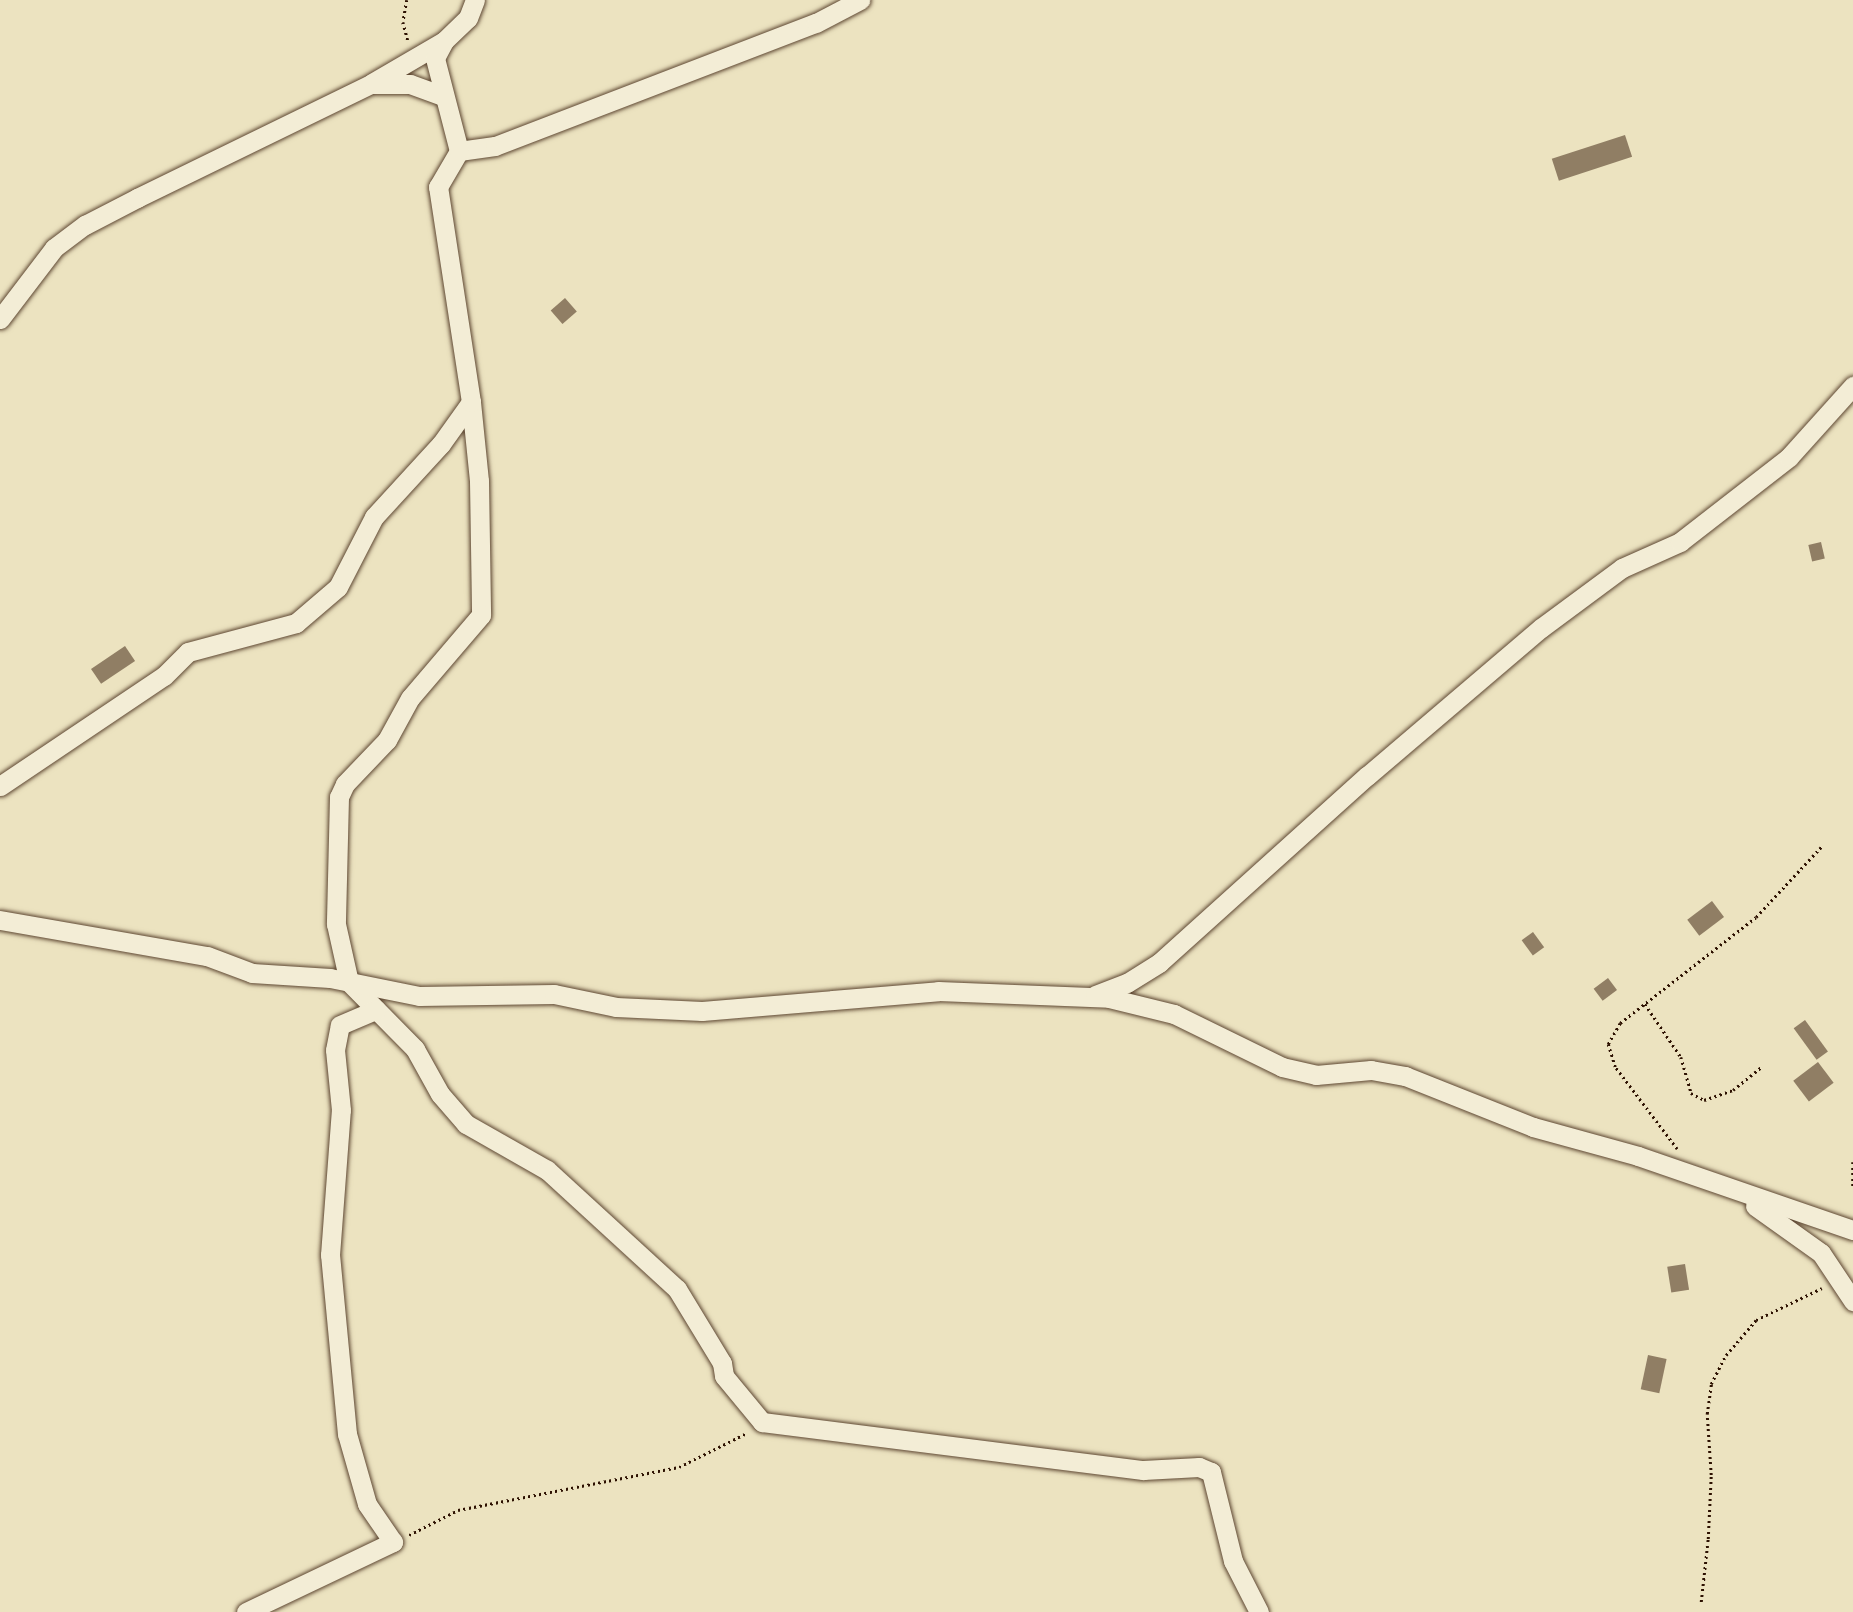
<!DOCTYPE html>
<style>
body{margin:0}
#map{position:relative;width:1853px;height:1612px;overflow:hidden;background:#ece3c0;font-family:"Sorts Mill Goudy",serif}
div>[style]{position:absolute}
.building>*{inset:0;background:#907e64;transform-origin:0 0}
.path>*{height:2.5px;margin-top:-1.25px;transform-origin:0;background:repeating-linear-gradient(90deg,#2d1101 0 2px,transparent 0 5.5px)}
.roads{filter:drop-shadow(0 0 2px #5d4631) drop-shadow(0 0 2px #5d4631)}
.minor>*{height:19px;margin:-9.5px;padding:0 9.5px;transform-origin:9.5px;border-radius:9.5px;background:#f3edd6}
span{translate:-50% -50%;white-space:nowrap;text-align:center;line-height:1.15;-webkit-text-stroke:7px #f3edd6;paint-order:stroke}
</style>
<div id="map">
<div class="building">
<div style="left:1625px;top:135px;width:23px;height:77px;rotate:72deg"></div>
<div style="left:565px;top:298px;width:18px;height:19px;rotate:49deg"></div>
<div style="left:1821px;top:542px;width:17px;height:13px;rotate:77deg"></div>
<div style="left:125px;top:646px;width:18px;height:41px;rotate:56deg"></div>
<div style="left:1712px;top:901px;width:20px;height:31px;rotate:53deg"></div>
<div style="left:1533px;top:932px;width:19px;height:14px;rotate:54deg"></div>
<div style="left:1608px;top:978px;width:15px;height:18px;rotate:53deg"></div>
<div style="left:1805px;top:1020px;width:39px;height:14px;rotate:54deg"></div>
<div style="left:1818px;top:1062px;width:26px;height:31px;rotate:53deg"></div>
<div style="left:1685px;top:1264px;width:26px;height:18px;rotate:81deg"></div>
<div style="left:1648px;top:1355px;width:19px;height:35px;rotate:12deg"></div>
</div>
<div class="path">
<div style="left:407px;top:0;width:22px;rotate:100deg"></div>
<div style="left:403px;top:22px;width:20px;rotate:75deg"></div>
<div style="left:1645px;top:1004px;width:64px;rotate:55.8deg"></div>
<div style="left:1681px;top:1057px;width:37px;rotate:74deg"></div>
<div style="left:1691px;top:1093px;width:15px;rotate:28deg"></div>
<div style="left:1704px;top:1100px;width:31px;rotate:-19deg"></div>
<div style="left:1733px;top:1090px;width:36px;rotate:-39deg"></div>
<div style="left:1677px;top:1149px;width:103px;rotate:-127.1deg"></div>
<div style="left:1615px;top:1067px;width:24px;rotate:-107deg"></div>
<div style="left:1608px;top:1044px;width:24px;rotate:-60deg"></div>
<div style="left:1620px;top:1023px;width:172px;rotate:-37.9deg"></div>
<div style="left:1756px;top:917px;width:98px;rotate:-47.1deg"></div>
<div style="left:1853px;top:1162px;width:26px;rotate:90deg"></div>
<div style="left:409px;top:1535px;width:55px;rotate:-27deg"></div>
<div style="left:458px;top:1510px;width:225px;rotate:-11deg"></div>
<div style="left:679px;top:1467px;width:76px;rotate:-26.6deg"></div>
<div style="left:1701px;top:1602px;width:63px;rotate:-83.7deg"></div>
<div style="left:1708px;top:1539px;width:64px;rotate:-87.3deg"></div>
<div style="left:1711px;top:1475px;width:61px;rotate:-93.8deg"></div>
<div style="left:1707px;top:1414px;width:30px;rotate:-82deg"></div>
<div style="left:1711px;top:1384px;width:33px;rotate:-63deg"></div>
<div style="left:1726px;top:1355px;width:46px;rotate:-49.4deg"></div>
<div style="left:1756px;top:1320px;width:73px;rotate:-25.9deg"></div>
</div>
<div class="roads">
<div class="minor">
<div style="left:372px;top:83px;width:83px;rotate:-30.3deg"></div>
<div style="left:444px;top:41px;width:33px;rotate:-44deg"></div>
<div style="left:468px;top:18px;width:19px;rotate:-69deg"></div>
<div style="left:459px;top:151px;width:36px;rotate:-8deg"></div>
<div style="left:495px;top:146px;width:344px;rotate:-21deg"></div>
<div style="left:816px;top:23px;width:50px;rotate:-27.6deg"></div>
<div style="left:0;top:319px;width:89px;rotate:-52.7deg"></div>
<div style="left:54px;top:248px;width:39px;rotate:-37deg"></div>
<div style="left:85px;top:225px;width:59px;rotate:-27.4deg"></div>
<div style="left:137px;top:198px;width:260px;rotate:-26deg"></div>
<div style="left:371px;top:84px;width:39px"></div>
<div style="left:410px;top:84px;width:35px;rotate:20deg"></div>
<div style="left:471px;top:402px;width:79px;rotate:84.2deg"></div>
<div style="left:479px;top:481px;width:134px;rotate:89.1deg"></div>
<div style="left:481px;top:615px;width:109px;rotate:130.5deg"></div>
<div style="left:410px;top:698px;width:48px;rotate:118.7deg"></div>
<div style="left:387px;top:740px;width:61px;rotate:133.7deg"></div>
<div style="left:345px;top:784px;width:14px;rotate:115deg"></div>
<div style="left:339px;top:797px;width:127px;rotate:91.4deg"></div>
<div style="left:336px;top:924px;width:59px;rotate:77.4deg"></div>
<div style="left:349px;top:982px;width:94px;rotate:45.4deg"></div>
<div style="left:415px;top:1049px;width:51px;rotate:60.9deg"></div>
<div style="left:440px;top:1094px;width:40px;rotate:49deg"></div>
<div style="left:466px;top:1124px;width:93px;rotate:29.6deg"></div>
<div style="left:547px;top:1170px;width:176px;rotate:42.5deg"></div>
<div style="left:677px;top:1289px;width:87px;rotate:58.7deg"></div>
<div style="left:722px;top:1363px;width:13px;rotate:81deg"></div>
<div style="left:724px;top:1376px;width:60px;rotate:50.4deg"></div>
<div style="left:762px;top:1422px;width:384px;rotate:7.2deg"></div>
<div style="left:1143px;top:1470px;width:56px;rotate:-3.1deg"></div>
<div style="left:1199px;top:1467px;width:13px;rotate:23deg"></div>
<div style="left:1211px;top:1472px;width:92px;rotate:76.1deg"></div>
<div style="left:1233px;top:1561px;width:57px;rotate:63deg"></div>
<div style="left:0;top:786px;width:197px;rotate:-33.9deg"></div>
<div style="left:164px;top:676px;width:34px;rotate:-45deg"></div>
<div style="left:188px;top:652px;width:112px;rotate:-15deg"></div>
<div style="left:296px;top:623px;width:55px;rotate:-40.6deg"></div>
<div style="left:338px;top:587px;width:79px;rotate:-62.8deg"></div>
<div style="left:374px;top:517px;width:99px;rotate:-47.5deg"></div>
<div style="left:441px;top:444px;width:52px;rotate:-54.5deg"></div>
<div style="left:471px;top:402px;width:218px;rotate:-98.7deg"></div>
<div style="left:438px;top:187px;width:42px;rotate:-59.7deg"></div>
<div style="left:459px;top:151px;width:96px;rotate:-104.5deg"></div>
<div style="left:435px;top:58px;width:19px;rotate:-62deg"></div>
<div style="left:0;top:920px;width:210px;rotate:9.9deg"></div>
<div style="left:207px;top:956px;width:48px;rotate:20.7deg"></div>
<div style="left:252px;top:973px;width:78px;rotate:3.7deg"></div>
<div style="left:330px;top:978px;width:91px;rotate:11.4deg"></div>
<div style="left:419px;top:996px;width:135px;rotate:-0.8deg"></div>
<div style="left:554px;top:994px;width:63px;rotate:11.8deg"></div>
<div style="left:616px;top:1007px;width:86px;rotate:2.7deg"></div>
<div style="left:702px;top:1011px;width:237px;rotate:-4.8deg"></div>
<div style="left:938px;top:991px;width:171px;rotate:2.3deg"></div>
<div style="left:1109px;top:998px;width:67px;rotate:13.8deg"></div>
<div style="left:1174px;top:1014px;width:120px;rotate:26.1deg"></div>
<div style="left:1282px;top:1067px;width:35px;rotate:13deg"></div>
<div style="left:1316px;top:1075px;width:55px;rotate:-5.2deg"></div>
<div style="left:1371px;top:1070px;width:35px;rotate:10deg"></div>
<div style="left:1405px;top:1076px;width:138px;rotate:21.7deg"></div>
<div style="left:1533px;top:1127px;width:109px;rotate:15.4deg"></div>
<div style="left:1638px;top:1156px;width:227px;rotate:19deg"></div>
<div style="left:1095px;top:995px;width:34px;rotate:-21deg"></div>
<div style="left:1127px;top:983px;width:38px;rotate:-32deg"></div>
<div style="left:1159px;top:963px;width:280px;rotate:-42deg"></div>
<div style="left:1367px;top:776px;width:228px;rotate:-40.4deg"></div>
<div style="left:1541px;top:628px;width:101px;rotate:-36.5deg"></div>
<div style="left:1622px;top:568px;width:64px;rotate:-24.1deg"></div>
<div style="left:1680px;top:542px;width:138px;rotate:-37.9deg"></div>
<div style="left:1789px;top:457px;width:96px;rotate:-48deg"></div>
<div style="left:1755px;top:1206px;width:81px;rotate:35.5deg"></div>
<div style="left:1821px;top:1253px;width:58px;rotate:56.3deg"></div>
<div style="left:246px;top:1612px;width:163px;rotate:-25.5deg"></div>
<div style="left:393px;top:1542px;width:46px;rotate:-124.4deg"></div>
<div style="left:367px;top:1504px;width:73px;rotate:-105.9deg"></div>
<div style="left:347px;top:1434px;width:180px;rotate:-95.4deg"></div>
<div style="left:330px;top:1255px;width:145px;rotate:-85.7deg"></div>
<div style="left:341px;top:1110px;width:60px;rotate:-95.7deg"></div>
<div style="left:335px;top:1050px;width:25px;rotate:-79deg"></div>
<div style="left:340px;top:1025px;width:39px;rotate:-23deg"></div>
</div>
</div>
</div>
